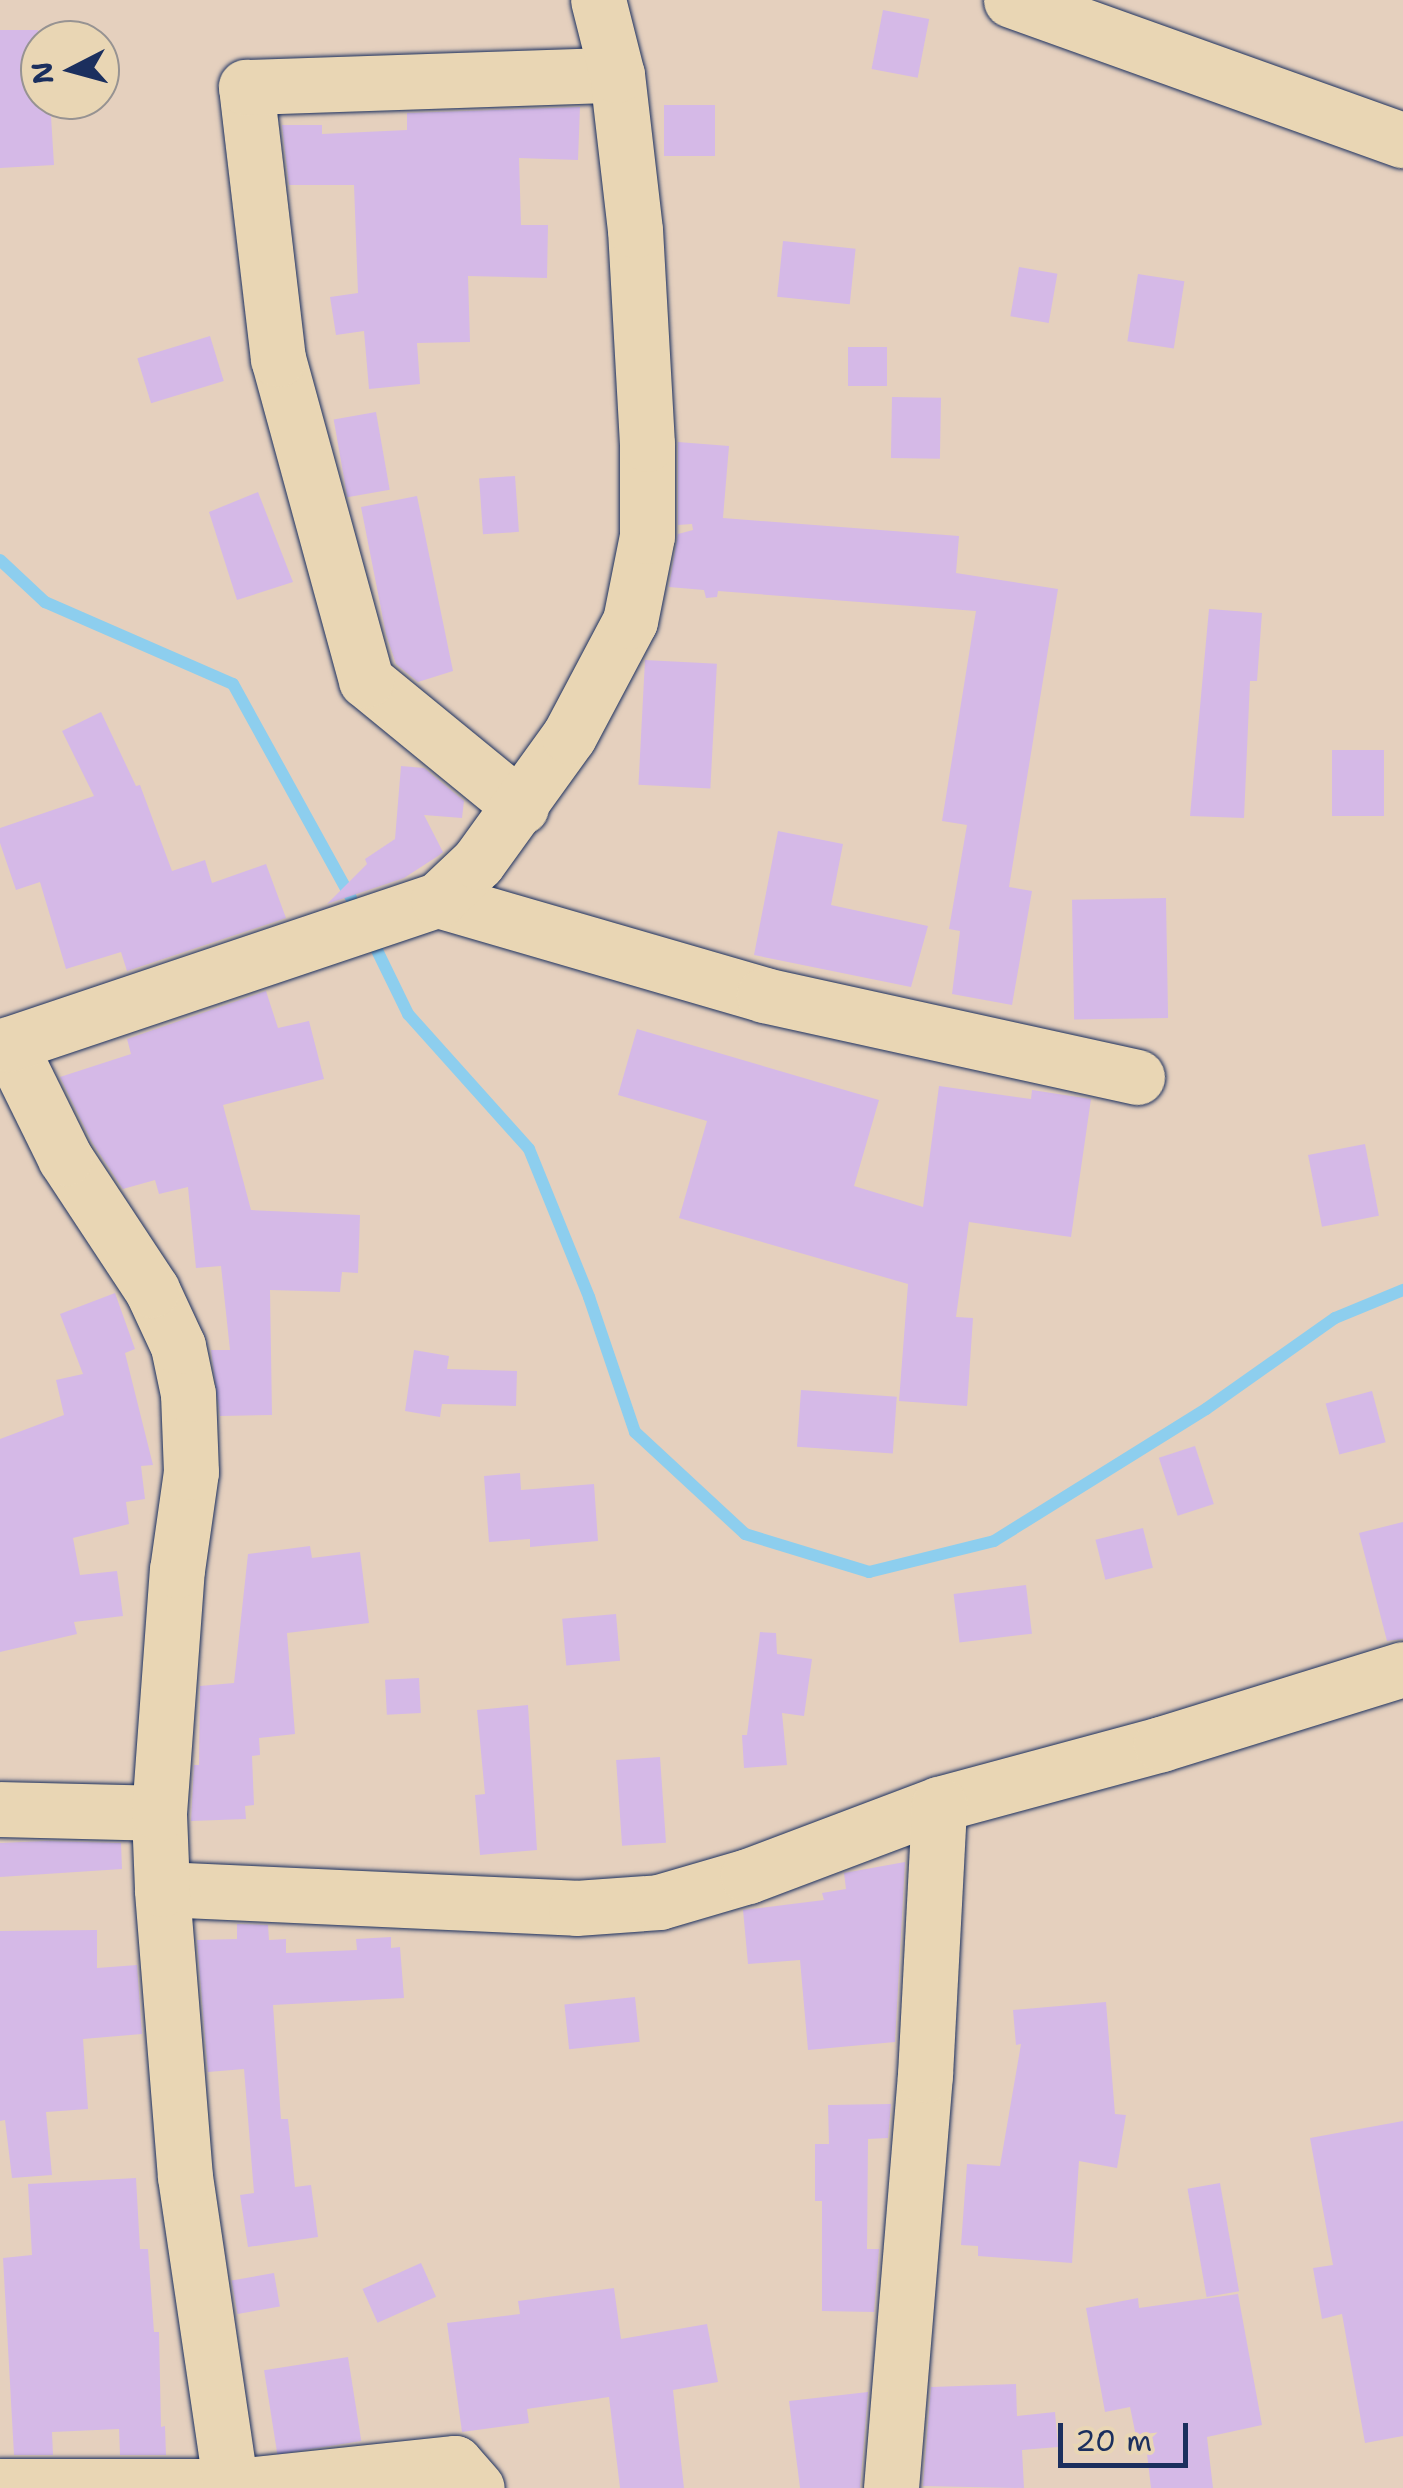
<!DOCTYPE html>
<style>
body{margin:0}
#map{position:relative;width:1403px;height:2488px;overflow:hidden;background:#e5d0be;font-family:"Shantell Sans",sans-serif}
div>[style]{position:absolute}
.stream>*{height:12px;margin:-6px;padding:0 6px;transform-origin:6px;border-radius:6px;background:#8dceee}
.building>*{inset:0;background:#d5b9e7;transform-origin:0 0}
.roads{filter:drop-shadow(0 0 2px #1b2f5e) drop-shadow(0 0 2px #1b2f5e)}
.minor>*{height:55px;margin:-27.5px;padding:0 27.5px;transform-origin:27.5px;border-radius:27.5px;background:#e9d6b4}
span{translate:-50% -50%;white-space:nowrap;text-align:center;line-height:1.15;-webkit-text-stroke:10px #e9d6b4;paint-order:stroke}
.north{position:absolute;left:20px;top:20px;width:100px;height:100px;box-sizing:border-box;background:#e9d6b4;border:2px solid #979392;border-radius:50%;rotate:264deg;font-size:28px;font-weight:700;line-height:40px;text-align:center;color:#1b2f5e}
.north::after{content:'';display:block;margin:auto;width:35px;height:45px;background:#1b2f5e;clip-path:polygon(50% 0,100% 100%,50% 72%,0 100%)}
.scale{position:absolute;left:1058px;top:2423px;width:130px;height:45px;box-sizing:border-box;border:5px solid #1b2f5e;border-top:0;padding-left:12px;font-size:30px;line-height:35px;white-space:nowrap;color:#1b2f5e;-webkit-text-stroke:8px #e9d6b4;paint-order:stroke}
</style>
<div id="map">
<div class="stream">
<div style="left:0;top:560px;width:62px;rotate:43deg"></div>
<div style="left:45px;top:602px;width:205px;rotate:23.6deg"></div>
<div style="left:233px;top:684px;width:244px;rotate:61.1deg"></div>
<div style="left:371px;top:938px;width:85px;rotate:64deg"></div>
<div style="left:408px;top:1014px;width:181px;rotate:48.1deg"></div>
<div style="left:529px;top:1149px;width:160px;rotate:67.9deg"></div>
<div style="left:589px;top:1297px;width:143px;rotate:71.2deg"></div>
<div style="left:635px;top:1432px;width:150px;rotate:42.8deg"></div>
<div style="left:745px;top:1534px;width:130px;rotate:17deg"></div>
<div style="left:869px;top:1572px;width:129px;rotate:-13.9deg"></div>
<div style="left:994px;top:1541px;width:250px;rotate:-31.9deg"></div>
<div style="left:1206px;top:1409px;width:158px;rotate:-35.2deg"></div>
<div style="left:1335px;top:1318px;width:74px;rotate:-22.4deg"></div>
</div>
<div class="building">
<div style="left:883px;top:10px;width:47px;height:60px;rotate:11deg"></div>
<div style="clip-path:polygon(0 30px,38px 30px,36px 94px,40px 100px,50px 100px,54px 165px,0 168px)"></div>
<div style="left:664px;top:105px;width:51px;height:51px"></div>
<div style="clip-path:polygon(580px 107px,578px 160px,519px 158px,521px 225px,548px 225px,547px 278px,468px 276px,470px 342px,417px 343px,420px 384px,369px 389px,364px 331px,336px 335px,330px 297px,358px 293px,354px 185px,289px 185px,282px 125px,322px 125px,322px 134px,407px 130px,407px 113px)"></div>
<div style="left:783px;top:241px;width:73px;height:56px;rotate:6deg"></div>
<div style="left:1019px;top:267px;width:39px;height:50px;rotate:10deg"></div>
<div style="left:1138px;top:274px;width:47px;height:68px;rotate:9deg"></div>
<div style="left:210px;top:336px;width:47px;height:76px;rotate:73deg"></div>
<div style="left:887px;top:347px;width:39px;height:39px;rotate:90deg"></div>
<div style="left:892px;top:397px;width:49px;height:61px;rotate:1deg"></div>
<div style="left:376px;top:412px;width:79px;height:43px;rotate:80deg"></div>
<div style="clip-path:polygon(678px 442px,729px 446px,723px 518px,959px 536px,956px 573px,1058px 589px,1009px 887px,1032px 891px,1012px 1005px,952px 994px,960px 931px,949px 929px,967px 825px,942px 821px,976px 611px,718px 591px,717px 597px,706px 598px,704px 590px,669px 587px,678px 534px,693px 530px,692px 524px,678px 525px)"></div>
<div style="left:515px;top:476px;width:56px;height:36px;rotate:86deg"></div>
<div style="clip-path:polygon(258px 492px,293px 582px,237px 600px,209px 512px)"></div>
<div style="clip-path:polygon(417px 496px,453px 671px,418px 682px,396px 664px,386px 634px,361px 507px)"></div>
<div style="clip-path:polygon(1209px 609px,1262px 613px,1257px 681px,1250px 681px,1244px 818px,1190px 816px)"></div>
<div style="left:645px;top:660px;width:72px;height:125px;rotate:3deg"></div>
<div style="clip-path:polygon(101px 712px,136px 786px,140px 785px,172px 871px,205px 860px,212px 883px,266px 864px,286px 918px,127px 971px,121px 952px,66px 969px,40px 882px,16px 890px,0 843px,0 828px,94px 796px,62px 731px)"></div>
<div style="left:1332px;top:750px;width:52px;height:66px"></div>
<div style="clip-path:polygon(401px 766px,424px 768px,464px 801px,462px 818px,424px 815px,443px 852px,438px 856px,404px 878px,327px 904px,367px 864px,365px 859px,395px 839px)"></div>
<div style="clip-path:polygon(778px 831px,843px 844px,831px 905px,928px 926px,911px 987px,754px 955px)"></div>
<div style="left:1166px;top:898px;width:120px;height:94px;rotate:89deg"></div>
<div style="clip-path:polygon(266px 991px,278px 1028px,309px 1021px,324px 1079px,223px 1105px,251px 1210px,360px 1215px,358px 1273px,342px 1272px,340px 1292px,270px 1290px,272px 1415px,220px 1416px,211px 1350px,230px 1350px,221px 1266px,196px 1268px,188px 1187px,159px 1194px,155px 1180px,123px 1189px,92px 1142px,60px 1077px,131px 1054px,127px 1039px)"></div>
<div style="clip-path:polygon(637px 1029px,879px 1100px,854px 1186px,923px 1207px,939px 1086px,1031px 1099px,1032px 1090px,1091px 1099px,1071px 1237px,969px 1222px,956px 1317px,973px 1318px,967px 1406px,899px 1401px,908px 1284px,679px 1218px,707px 1121px,618px 1095px)"></div>
<div style="left:1365px;top:1144px;width:73px;height:58px;rotate:79deg"></div>
<div style="clip-path:polygon(115px 1293px,135px 1349px,125px 1353px,153px 1465px,141px 1466px,145px 1499px,126px 1502px,129px 1524px,73px 1538px,80px 1575px,117px 1571px,123px 1616px,74px 1622px,77px 1634px,0 1652px,0 1439px,64px 1415px,56px 1380px,83px 1374px,60px 1314px)"></div>
<div style="clip-path:polygon(414px 1350px,449px 1356px,447px 1369px,517px 1371px,516px 1406px,442px 1404px,440px 1417px,405px 1411px)"></div>
<div style="left:801px;top:1390px;width:96px;height:57px;rotate:4deg"></div>
<div style="left:1372px;top:1391px;width:53px;height:48px;rotate:75deg"></div>
<div style="left:1195px;top:1446px;width:61px;height:38px;rotate:72deg"></div>
<div style="clip-path:polygon(520px 1473px,521px 1490px,594px 1484px,598px 1541px,530px 1547px,530px 1539px,489px 1542px,484px 1476px)"></div>
<div style="clip-path:polygon(1403px 1522px,1403px 1639px,1387px 1641px,1359px 1533px)"></div>
<div style="left:1143px;top:1528px;width:41px;height:49px;rotate:76deg"></div>
<div style="clip-path:polygon(310px 1546px,312px 1558px,360px 1552px,369px 1623px,287px 1633px,295px 1734px,259px 1738px,260px 1755px,252px 1756px,254px 1805px,245px 1806px,246px 1819px,191px 1821px,194px 1765px,199px 1765px,200px 1686px,234px 1683px,248px 1554px)"></div>
<div style="left:1026px;top:1585px;width:49px;height:73px;rotate:83deg"></div>
<div style="left:616px;top:1614px;width:47px;height:54px;rotate:85deg"></div>
<div style="clip-path:polygon(760px 1632px,776px 1633px,777px 1654px,812px 1659px,804px 1716px,782px 1713px,787px 1765px,744px 1768px,742px 1735px,747px 1735px)"></div>
<div style="left:419px;top:1678px;width:35px;height:34px;rotate:87deg"></div>
<div style="clip-path:polygon(528px 1705px,537px 1850px,480px 1855px,475px 1795px,485px 1794px,477px 1710px)"></div>
<div style="left:660px;top:1757px;width:86px;height:44px;rotate:86deg"></div>
<div style="clip-path:polygon(46px 1841px,121px 1843px,122px 1869px,0 1877px,0 1843px)"></div>
<div style="clip-path:polygon(905px 1862px,895px 2042px,808px 2050px,800px 1960px,748px 1964px,743px 1910px,824px 1900px,822px 1893px,846px 1889px,844px 1873px)"></div>
<div style="clip-path:polygon(237px 1924px,268px 1925px,269px 1940px,286px 1939px,286px 1953px,357px 1950px,356px 1939px,391px 1937px,391px 1948px,400px 1947px,404px 1998px,273px 2005px,281px 2119px,288px 2119px,295px 2187px,311px 2185px,318px 2237px,248px 2247px,240px 2195px,254px 2193px,244px 2069px,208px 2072px,197px 1940px,237px 1939px)"></div>
<div style="clip-path:polygon(97px 1930px,97px 1968px,137px 1965px,142px 2034px,83px 2039px,88px 2109px,46px 2112px,52px 2175px,12px 2178px,5px 2120px,0 2121px,0 1931px)"></div>
<div style="left:635px;top:1997px;width:45px;height:71px;rotate:84deg"></div>
<div style="clip-path:polygon(1106px 2002px,1115px 2114px,1126px 2115px,1117px 2168px,1079px 2161px,1072px 2263px,978px 2256px,978px 2246px,961px 2245px,967px 2164px,1000px 2166px,1021px 2044px,1016px 2045px,1013px 2010px)"></div>
<div style="clip-path:polygon(891px 2104px,888px 2138px,868px 2139px,867px 2249px,879px 2249px,874px 2312px,822px 2311px,822px 2201px,815px 2201px,815px 2144px,829px 2144px,828px 2105px)"></div>
<div style="clip-path:polygon(1403px 2121px,1403px 2436px,1365px 2443px,1342px 2314px,1322px 2319px,1313px 2268px,1333px 2265px,1310px 2138px)"></div>
<div style="clip-path:polygon(136px 2178px,140px 2249px,148px 2249px,154px 2332px,159px 2332px,161px 2427px,165px 2426px,166px 2455px,120px 2455px,119px 2429px,52px 2432px,53px 2455px,14px 2455px,3px 2258px,32px 2255px,28px 2184px)"></div>
<div style="left:1220px;top:2183px;width:110px;height:33px;rotate:80deg"></div>
<div style="left:421px;top:2263px;width:37px;height:64px;rotate:66deg"></div>
<div style="left:274px;top:2273px;width:34px;height:43px;rotate:80deg"></div>
<div style="clip-path:polygon(614px 2288px,621px 2339px,707px 2324px,718px 2382px,673px 2390px,684px 2488px,620px 2488px,609px 2397px,527px 2409px,529px 2423px,462px 2432px,447px 2323px,520px 2314px,518px 2301px)"></div>
<div style="clip-path:polygon(1238px 2294px,1262px 2425px,1207px 2437px,1213px 2488px,1151px 2488px,1146px 2445px,1138px 2446px,1130px 2407px,1105px 2412px,1086px 2308px,1138px 2298px,1139px 2308px)"></div>
<div style="left:348px;top:2357px;width:85px;height:85px;rotate:81deg"></div>
<div style="clip-path:polygon(1016px 2384px,1017px 2416px,1055px 2412px,1058px 2447px,1022px 2450px,1024px 2488px,923px 2486px,931px 2387px)"></div>
<div style="clip-path:polygon(868px 2392px,860px 2488px,800px 2488px,789px 2401px)"></div>
</div>
<div class="roads">
<div class="minor">
<div style="left:1011px;top:0;width:416px;rotate:19.7deg"></div>
<div style="left:521px;top:807px;width:200px;rotate:-140.7deg"></div>
<div style="left:366px;top:680px;width:333px;rotate:-105.3deg"></div>
<div style="left:278px;top:359px;width:274px;rotate:-96.7deg"></div>
<div style="left:246px;top:87px;width:371px;rotate:-1.9deg"></div>
<div style="left:438px;top:900px;width:340px;rotate:16.2deg"></div>
<div style="left:764px;top:995px;width:382px;rotate:12.4deg"></div>
<div style="left:0;top:1809px;width:159px;rotate:1.4deg"></div>
<div style="left:162px;top:1889px;width:414px;rotate:2.6deg"></div>
<div style="left:576px;top:1908px;width:83px;rotate:-4.1deg"></div>
<div style="left:659px;top:1902px;width:93px;rotate:-16.3deg"></div>
<div style="left:748px;top:1876px;width:204px;rotate:-20.7deg"></div>
<div style="left:939px;top:1804px;width:230px;rotate:-15.1deg"></div>
<div style="left:1161px;top:1744px;width:253px;rotate:-17.2deg"></div>
<div style="left:0;top:2486px;width:235px"></div>
<div style="left:235px;top:2486px;width:221px;rotate:-6deg"></div>
<div style="left:455px;top:2463px;width:33px;rotate:49deg"></div>
<div style="left:231px;top:2488px;width:314px;rotate:-98.4deg"></div>
<div style="left:185px;top:2177px;width:289px;rotate:-94.6deg"></div>
<div style="left:162px;top:1889px;width:76px;rotate:-92.3deg"></div>
<div style="left:159px;top:1813px;width:244px;rotate:-85.8deg"></div>
<div style="left:177px;top:1570px;width:99px;rotate:-81.9deg"></div>
<div style="left:191px;top:1472px;width:78px;rotate:-92.2deg"></div>
<div style="left:188px;top:1394px;width:49px;rotate:-101.8deg"></div>
<div style="left:178px;top:1346px;width:62px;rotate:-114.9deg"></div>
<div style="left:152px;top:1290px;width:158px;rotate:-123.4deg"></div>
<div style="left:65px;top:1158px;width:127px;rotate:-116.2deg"></div>
<div style="left:9px;top:1044px;width:453px;rotate:-18.6deg"></div>
<div style="left:438px;top:900px;width:55px;rotate:-43.5deg"></div>
<div style="left:478px;top:862px;width:155px;rotate:-54.2deg"></div>
<div style="left:569px;top:736px;width:130px;rotate:-62.1deg"></div>
<div style="left:630px;top:621px;width:87px;rotate:-78.7deg"></div>
<div style="left:647px;top:536px;width:92px;rotate:-90deg"></div>
<div style="left:647px;top:444px;width:214px;rotate:-93.2deg"></div>
<div style="left:635px;top:230px;width:156px;rotate:-96.6deg"></div>
<div style="left:617px;top:75px;width:77px;rotate:-104.2deg"></div>
<div style="left:891px;top:2488px;width:414px;rotate:-85.3deg"></div>
<div style="left:925px;top:2075px;width:271px;rotate:-87deg"></div>
</div>
</div>
<div class="north">N</div>
<div class="scale">20 m</div>
</div>
